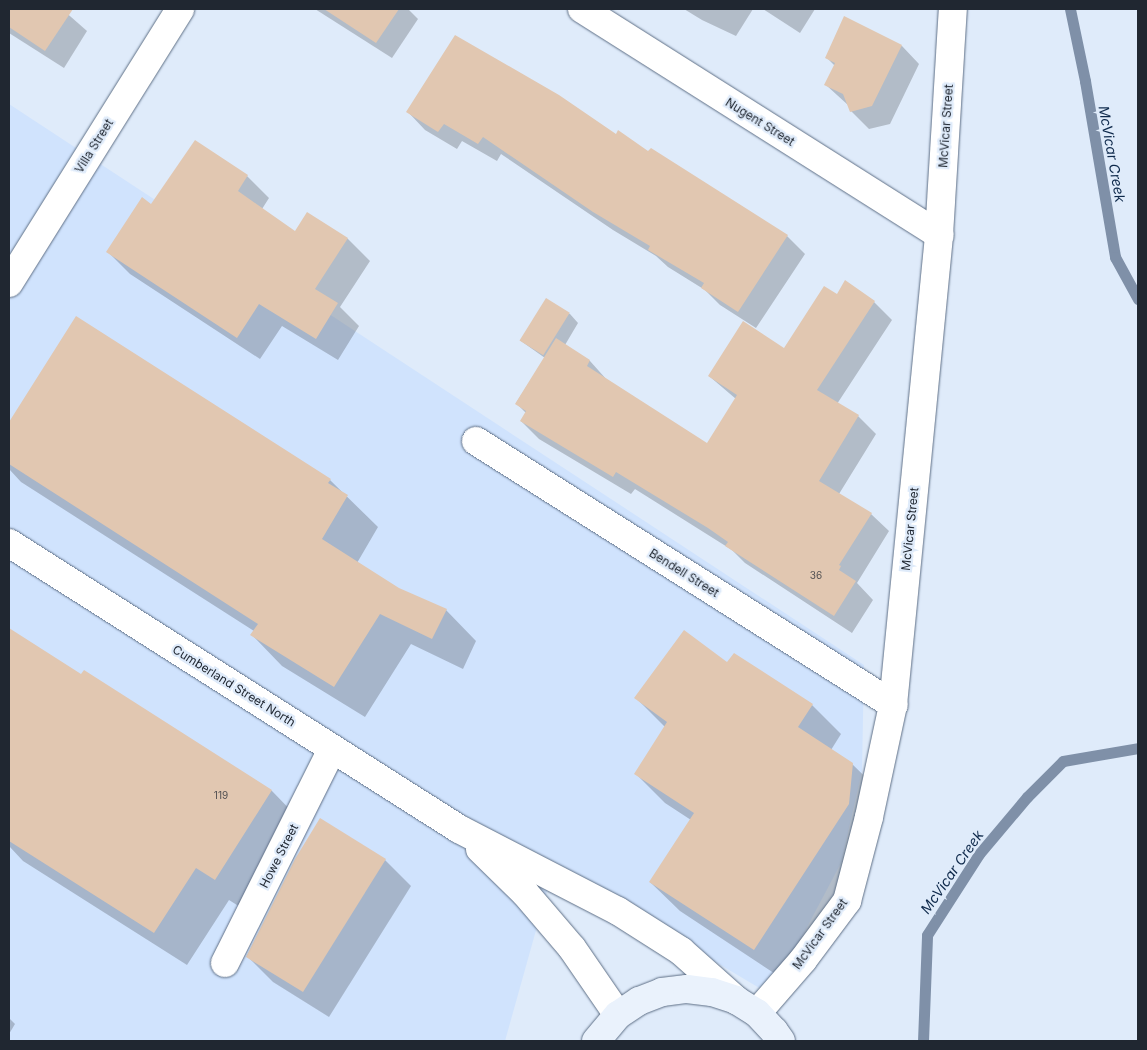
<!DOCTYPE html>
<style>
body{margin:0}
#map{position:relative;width:1147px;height:1050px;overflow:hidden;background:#dfebfa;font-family:Inter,sans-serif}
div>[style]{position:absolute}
.built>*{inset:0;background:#d0e3fd}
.shadow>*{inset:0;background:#0003}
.stream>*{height:11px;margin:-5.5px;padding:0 5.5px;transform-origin:5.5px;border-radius:5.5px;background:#7f90a8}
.building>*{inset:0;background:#e1c7b1;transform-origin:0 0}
.roads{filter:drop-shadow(0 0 1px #5e6f86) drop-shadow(0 0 1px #5e6f86)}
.minor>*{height:28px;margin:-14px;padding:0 14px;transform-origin:14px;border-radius:14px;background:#fff}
.tertiary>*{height:28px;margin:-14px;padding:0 14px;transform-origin:14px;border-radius:14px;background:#fff}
.secondary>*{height:28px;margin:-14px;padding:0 14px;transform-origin:14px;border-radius:14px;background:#eaf2fc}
span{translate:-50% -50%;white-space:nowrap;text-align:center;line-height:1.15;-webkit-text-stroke:4.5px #dfebfa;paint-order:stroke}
.number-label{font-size:10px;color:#504f51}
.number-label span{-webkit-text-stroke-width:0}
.street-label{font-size:12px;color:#202731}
.water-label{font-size:14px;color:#0e294b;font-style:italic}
.frame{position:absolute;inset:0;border:10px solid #202731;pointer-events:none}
</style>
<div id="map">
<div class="built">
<div style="clip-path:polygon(9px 104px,864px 665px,862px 771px,841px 863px,771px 995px,554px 866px,505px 1041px,9px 1041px)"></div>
</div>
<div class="shadow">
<div style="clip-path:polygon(9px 9px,62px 9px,87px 31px,64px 68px,9px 33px)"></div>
<div style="clip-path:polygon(315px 9px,408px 9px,418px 19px,392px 58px)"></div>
<div style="clip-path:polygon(684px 9px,753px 9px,736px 36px,702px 20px)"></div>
<div style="clip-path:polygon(763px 9px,815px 9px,800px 33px)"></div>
<div style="clip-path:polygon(902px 46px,919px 64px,890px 124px,869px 129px,851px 111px,848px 105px,826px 85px,835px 66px,827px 58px)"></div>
<div style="clip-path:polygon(408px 112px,616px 135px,787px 236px,805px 254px,756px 328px,720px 305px,705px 290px,668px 267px,656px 256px,613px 230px,501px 154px,497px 161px,462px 141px,457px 149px,425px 130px)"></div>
<div style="clip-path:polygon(247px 176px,269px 198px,262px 209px,295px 233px,308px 214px,348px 239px,370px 261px,340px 307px,359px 326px,338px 360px,282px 326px,260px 359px,130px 274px,108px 252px,151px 205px)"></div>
<div style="clip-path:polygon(837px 296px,874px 302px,892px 320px,837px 404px,858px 416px,876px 434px,839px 494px,871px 514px,889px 531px,857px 583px,873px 600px,852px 633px,745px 563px,732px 550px,635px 489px,631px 494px,539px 439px,521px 421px,526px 413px,516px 403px,545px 358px,521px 341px,546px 300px,570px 314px,578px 323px,565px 345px,590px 361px,607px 380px,708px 445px,736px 399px,709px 376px,784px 349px)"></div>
<div style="clip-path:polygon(77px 318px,330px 480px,378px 527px,357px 563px,398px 589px,446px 610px,476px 641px,463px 669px,411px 644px,365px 717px,282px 666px,252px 635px,254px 631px,21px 482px,9px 469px,9px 424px)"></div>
<div style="clip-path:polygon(9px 630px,82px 676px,85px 672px,272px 791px,304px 824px,248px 912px,229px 900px,187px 965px,23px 861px,9px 846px)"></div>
<div style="clip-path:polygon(728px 664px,812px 705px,841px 734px,831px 750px,852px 764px,882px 793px,878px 834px,783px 979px,680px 911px,650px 882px,691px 820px,665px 803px,636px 774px,665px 727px,636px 698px)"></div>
<div style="clip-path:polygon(320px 820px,385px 860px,411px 886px,329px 1017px,273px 982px,247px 956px)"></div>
<div style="clip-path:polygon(9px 1018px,15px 1024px,9px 1034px)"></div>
</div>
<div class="stream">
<div style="left:1070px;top:9px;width:74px;rotate:78.2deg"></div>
<div style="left:1085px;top:81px;width:179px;rotate:80.3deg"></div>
<div style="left:1115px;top:257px;width:48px;rotate:61.3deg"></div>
<div style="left:923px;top:1041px;width:106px;rotate:-87.8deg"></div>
<div style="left:927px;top:935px;width:96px;rotate:-57.3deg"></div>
<div style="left:979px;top:854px;width:75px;rotate:-49.9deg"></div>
<div style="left:1027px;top:797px;width:51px;rotate:-45deg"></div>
<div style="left:1063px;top:761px;width:76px;rotate:-9.8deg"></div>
</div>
<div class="building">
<div style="clip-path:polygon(9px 9px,73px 9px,45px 51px,9px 27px)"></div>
<div style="clip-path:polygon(324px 9px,399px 9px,376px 43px)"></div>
<div style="clip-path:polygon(844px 16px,902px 45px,872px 106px,850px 112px,843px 94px,824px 85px,835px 63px,825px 58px)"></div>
<div style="clip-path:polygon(455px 35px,559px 95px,616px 134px,618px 130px,648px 151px,651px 148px,788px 235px,738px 312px,701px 288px,704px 283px,648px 250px,650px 246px,593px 212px,483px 137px,478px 144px,444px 124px,438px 132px,406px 112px)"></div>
<div style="clip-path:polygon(195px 140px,248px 175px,238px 191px,295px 231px,307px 212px,348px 238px,315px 289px,338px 303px,316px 339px,259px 304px,237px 338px,106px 252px,142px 197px,151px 204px)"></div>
<div style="clip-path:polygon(845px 280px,875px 301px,817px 390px,859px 415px,819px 481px,872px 513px,839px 565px,841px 566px,839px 570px,856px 581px,834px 616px,725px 546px,728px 542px,708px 528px,616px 472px,613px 477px,520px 421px,526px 411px,515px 404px,556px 338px,590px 360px,587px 366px,707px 443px,737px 395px,708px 376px,743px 321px,784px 348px,824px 286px,837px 294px)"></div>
<div style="left:546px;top:298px;width:28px;height:50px;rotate:32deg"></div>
<div style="clip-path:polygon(76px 316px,331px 479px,328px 483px,348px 495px,322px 539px,399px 588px,447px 609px,432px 639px,380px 614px,334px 687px,250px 635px,258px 624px,9px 464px,9px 422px)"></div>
<div style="clip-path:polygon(9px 628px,81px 674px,84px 670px,272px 790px,215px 880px,196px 868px,154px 933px,9px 841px)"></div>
<div style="clip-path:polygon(684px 630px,727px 662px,734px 653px,813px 704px,798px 727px,853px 763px,849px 804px,754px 950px,649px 882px,694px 813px,634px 774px,667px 722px,634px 698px)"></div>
<div style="clip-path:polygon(320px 818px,386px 859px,303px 992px,246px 957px,295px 859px)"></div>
</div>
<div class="roads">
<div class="minor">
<div style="left:582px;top:9px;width:423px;rotate:32.3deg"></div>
<div style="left:9px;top:283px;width:323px;rotate:-58deg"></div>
<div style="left:476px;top:441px;width:494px;rotate:32.3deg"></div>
<div style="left:225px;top:963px;width:239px;rotate:-63.4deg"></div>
<div style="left:757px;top:1013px;width:70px;rotate:-49deg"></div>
<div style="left:803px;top:960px;width:74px;rotate:-53.3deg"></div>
<div style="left:847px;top:901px;width:87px;rotate:-75.3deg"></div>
<div style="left:869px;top:817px;width:115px;rotate:-77.9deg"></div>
<div style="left:893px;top:705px;width:472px;rotate:-84.4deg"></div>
<div style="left:939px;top:235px;width:226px;rotate:-86.5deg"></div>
</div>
<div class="tertiary">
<div style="left:9px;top:543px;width:533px;rotate:32.44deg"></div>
<div style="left:459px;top:829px;width:179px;rotate:27.3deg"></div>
<div style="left:618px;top:911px;width:75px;rotate:32.4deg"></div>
<div style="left:681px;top:951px;width:74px;rotate:41.7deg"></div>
<div style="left:480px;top:849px;width:63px;rotate:44.4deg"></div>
<div style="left:525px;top:893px;width:72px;rotate:49.5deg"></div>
<div style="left:572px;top:948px;width:81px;rotate:55.5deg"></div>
</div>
<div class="secondary">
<div style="left:596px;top:1041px;width:34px;rotate:-50deg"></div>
<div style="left:618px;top:1015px;width:25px;rotate:-34deg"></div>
<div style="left:639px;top:1001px;width:25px;rotate:-21deg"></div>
<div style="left:662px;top:992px;width:25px;rotate:-7deg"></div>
<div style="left:687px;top:989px;width:25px;rotate:7deg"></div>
<div style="left:712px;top:992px;width:25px;rotate:18deg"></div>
<div style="left:736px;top:1000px;width:25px;rotate:32deg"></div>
<div style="left:757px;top:1013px;width:25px;rotate:47deg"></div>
<div style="left:774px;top:1031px;width:12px;rotate:55deg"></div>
</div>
</div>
<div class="number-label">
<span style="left:816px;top:576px">36</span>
<span style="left:221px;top:796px">119</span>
</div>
<div class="street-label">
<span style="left:760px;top:122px;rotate:32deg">Nugent Street</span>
<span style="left:946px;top:126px;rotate:-86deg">McVicar Street</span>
<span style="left:94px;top:146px;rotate:-58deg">Villa Street</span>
<span style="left:910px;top:529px;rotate:-84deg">McVicar Street</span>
<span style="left:684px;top:573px;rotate:32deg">Bendell Street</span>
<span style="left:234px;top:686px;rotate:32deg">Cumberland Street North</span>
<span style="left:279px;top:856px;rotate:-63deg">Howe Street</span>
<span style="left:820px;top:934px;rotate:-54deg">McVicar Street</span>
</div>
<div class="water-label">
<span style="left:1112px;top:154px;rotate:80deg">McVicar Creek</span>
<span style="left:952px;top:872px;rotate:-55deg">McVicar Creek</span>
</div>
<div class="frame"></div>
</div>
